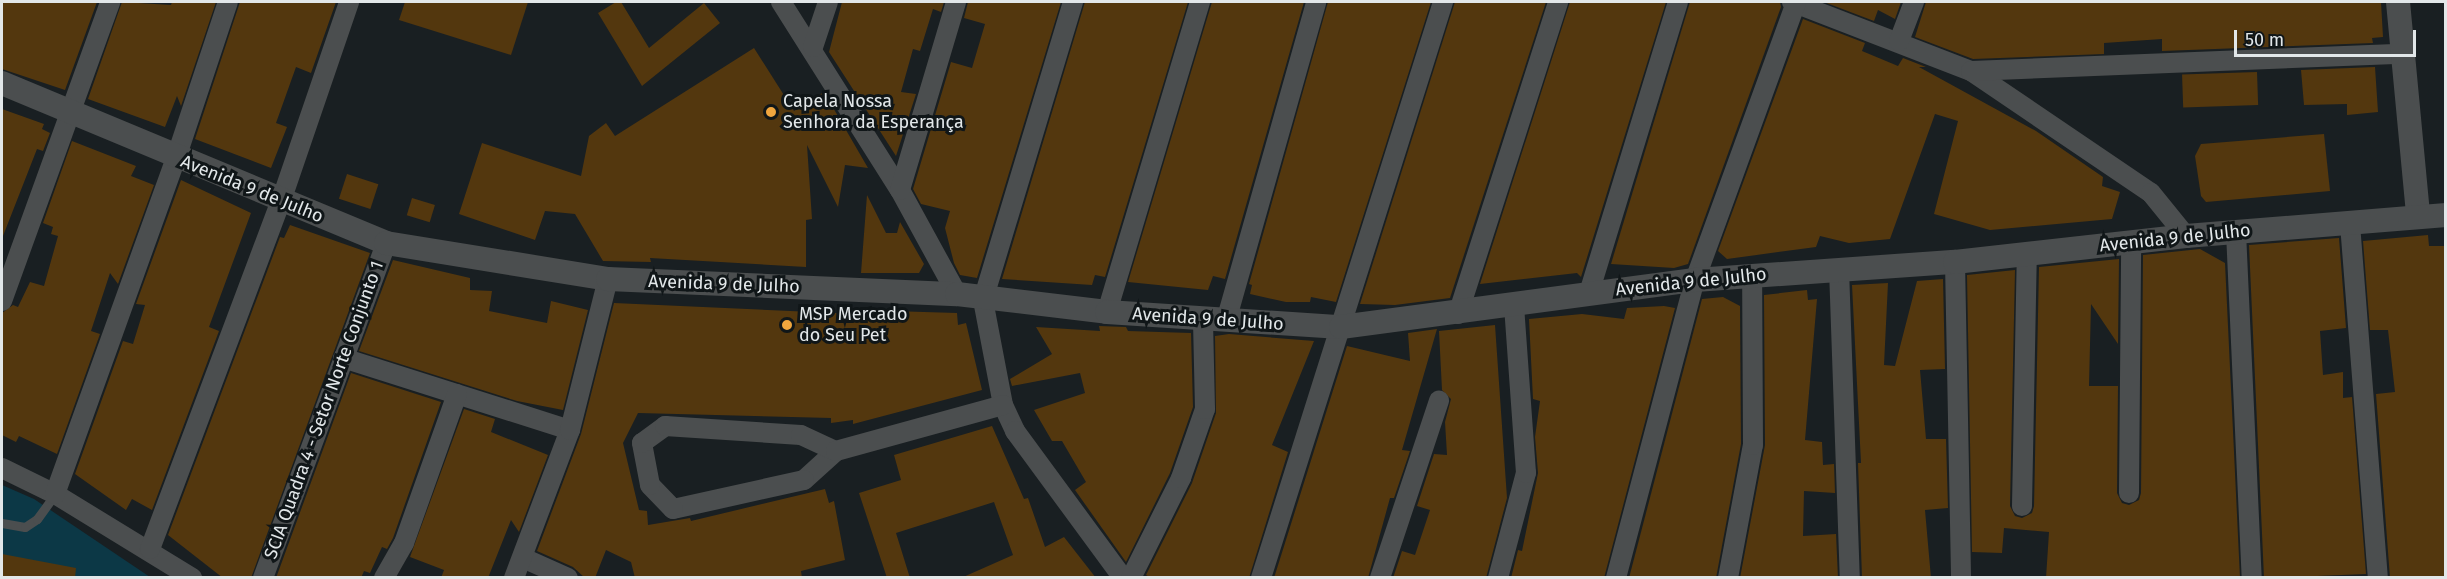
<!DOCTYPE html>
<meta charset="utf-8">
<style>
body{margin:0}
#map{position:relative;width:2447px;height:579px;overflow:hidden;background:#191f22;font-family:"Fira Sans",sans-serif}
div>[style]{position:absolute}
.green>*{inset:0;background:#0c3846}
.building>*{inset:0;background:#53370e;transform-origin:0 0}
.service>*{height:9px;margin:-4.5px;padding:0 4.5px;transform-origin:4.5px;border-radius:4.5px;background:#4b4e4f}
.minor>*{height:20px;margin:-10px;padding:0 10px;transform-origin:10px;border-radius:10px;background:#4b4e4f}
.tertiary>*{height:24px;margin:-12px;padding:0 12px;transform-origin:12px;border-radius:12px;background:#4b4e4f}
.dots>*{width:16px;height:16px;translate:-50% -50%;box-sizing:border-box;border:3px solid #101618;border-radius:50%}
span{translate:-50% -50%;white-space:nowrap;text-align:center;line-height:1.15;-webkit-text-stroke:6px #101618;paint-order:stroke}
.poi-label{font-size:18px;color:#e2e7e9}
.left{translate:0 -50%;text-align:left}
.street-label{font-size:18px;color:#e2e7e9}
.frame{position:absolute;inset:0;border:3px solid #e2e7e9;pointer-events:none}
.scale{position:absolute;left:2234px;top:30px;width:182px;height:27px;box-sizing:border-box;border:3px solid #e2e7e9;border-top:0;padding-left:8px;font-size:18px;line-height:21px;white-space:nowrap;color:#e2e7e9;-webkit-text-stroke:4px #101618;paint-order:stroke}
</style>
<div id="map">
<div class="green">
<div style="clip-path:polygon(2px 485px,34px 499px,150px 577px,2px 577px)"></div>
</div>
<div class="building">
<div style="clip-path:polygon(2px 2px,97px 2px,65px 90px,2px 69px)"></div>
<div style="clip-path:polygon(122px 2px,171px 5px,172px 2px,216px 2px,181px 106px,177px 96px,165px 127px,88px 99px)"></div>
<div style="clip-path:polygon(240px 2px,336px 2px,311px 73px,296px 67px,276px 123px,287px 127px,271px 168px,195px 139px)"></div>
<div style="clip-path:polygon(405px 2px,528px 2px,511px 55px,399px 20px)"></div>
<div style="clip-path:polygon(616px 2px,621px 2px,649px 48px,704px 3px,720px 23px,642px 86px,598px 13px)"></div>
<div style="clip-path:polygon(842px 2px,944px 2px,941px 12px,933px 9px,920px 51px,913px 49px,901px 92px,916px 94px,896px 156px,829px 52px)"></div>
<div style="clip-path:polygon(968px 2px,1061px 2px,977px 278px,960px 275px,954px 263px,945px 228px,950px 211px,921px 204px,913px 189px,951px 62px,972px 68px,985px 24px,964px 18px)"></div>
<div style="clip-path:polygon(1085px 2px,1188px 2px,1105px 277px,1095px 275px,1092px 285px,1002px 279px)"></div>
<div style="clip-path:polygon(1212px 2px,1304px 2px,1225px 279px,1213px 276px,1208px 290px,1128px 282px)"></div>
<div style="clip-path:polygon(1328px 2px,1431px 2px,1336px 302px,1311px 297px,1310px 302px,1286px 302px,1250px 294px,1252px 285px,1249px 284px)"></div>
<div style="clip-path:polygon(1455px 2px,1546px 2px,1450px 298px,1395px 305px,1360px 304px)"></div>
<div style="clip-path:polygon(1570px 2px,1666px 2px,1581px 277px,1577px 273px,1480px 284px)"></div>
<div style="clip-path:polygon(1690px 2px,1780px 2px,1781px 7px,1688px 264px,1674px 268px,1611px 264px)"></div>
<div style="clip-path:polygon(1824px 2px,1901px 2px,1895px 19px,1878px 10px,1874px 21px)"></div>
<div style="clip-path:polygon(1926px 2px,2381px 2px,2383px 37px,2372px 38px,2373px 43px,2162px 51px,2162px 39px,2104px 43px,2104px 54px,1973px 59px,1915px 37px)"></div>
<div style="clip-path:polygon(1803px 19px,1865px 43px,1862px 51px,1898px 66px,1903px 58px,1926px 67px,1919px 67px,2036px 131px,2103px 177px,2102px 186px,2120px 192px,2112px 219px,1990px 230px,1934px 214px,1958px 121px,1935px 114px,1890px 239px,1849px 243px,1820px 236px,1816px 247px,1727px 259px,1718px 251px)"></div>
<div style="clip-path:polygon(754px 48px,794px 111px,824px 92px,868px 168px,845px 165px,838px 207px,807px 145px,812px 219px,806px 220px,806px 267px,650px 258px,651px 262px,603px 261px,575px 214px,545px 211px,535px 240px,459px 214px,482px 143px,581px 176px,589px 136px,606px 123px,615px 136px)"></div>
<div style="clip-path:polygon(2375px 67px,2378px 112px,2347px 115px,2347px 104px,2304px 105px,2301px 70px)"></div>
<div style="left:2257px;top:72px;width:33px;height:75px;rotate:88deg"></div>
<div style="clip-path:polygon(2px 109px,44px 124px,42px 129px,50px 133px,43px 151px,37px 149px,3px 236px)"></div>
<div style="clip-path:polygon(2324px 134px,2330px 191px,2206px 202px,2201px 196px,2195px 156px,2201px 144px)"></div>
<div style="clip-path:polygon(72px 141px,136px 166px,131px 176px,154px 185px,118px 284px,110px 273px,91px 331px,100px 334px,57px 454px,19px 436px,16px 442px,2px 435px,2px 313px,13px 305px,18px 307px,30px 282px,44px 286px,58px 236px,51px 234px,53px 227px,43px 223px)"></div>
<div style="left:347px;top:174px;width:33px;height:26px;rotate:18deg"></div>
<div style="clip-path:polygon(181px 180px,251px 213px,209px 327px,219px 331px,152px 510px,132px 499px,126px 510px,75px 474px,123px 341px,133px 344px,145px 305px,136px 304px)"></div>
<div style="clip-path:polygon(867px 195px,886px 233px,897px 233px,900px 222px,924px 264px,919px 273px,861px 273px)"></div>
<div style="left:412px;top:198px;width:24px;height:18px;rotate:17deg"></div>
<div style="clip-path:polygon(290px 225px,370px 253px,251px 578px,223px 578px,168px 535px,280px 237px,284px 238px)"></div>
<div style="clip-path:polygon(2428px 235px,2429px 246px,2445px 246px,2445px 578px,2390px 578px,2376px 394px,2395px 392px,2388px 330px,2370px 330px,2363px 241px)"></div>
<div style="clip-path:polygon(2339px 238px,2346px 328px,2320px 331px,2323px 375px,2343px 372px,2343px 398px,2352px 397px,2366px 574px,2264px 578px,2249px 245px)"></div>
<div style="clip-path:polygon(2200px 249px,2225px 263px,2240px 578px,2046px 578px,2049px 532px,2004px 528px,2002px 553px,1972px 552px,1967px 275px,2015px 270px,2010px 506px,2015px 516px,2022px 518px,2032px 513px,2034px 506px,2039px 267px,2119px 259px,2118px 344px,2091px 304px,2089px 386px,2118px 386px,2117px 493px,2122px 503px,2129px 505px,2139px 500px,2141px 493px,2143px 255px)"></div>
<div style="clip-path:polygon(393px 260px,470px 278px,470px 290px,492px 291px,489px 311px,547px 323px,551px 301px,588px 310px,563px 410px,517px 401px,359px 351px)"></div>
<div style="clip-path:polygon(1943px 279px,1945px 369px,1920px 370px,1926px 439px,1946px 439px,1948px 508px,1925px 510px,1931px 578px,1862px 578px,1858px 463px,1861px 463px,1852px 285px,1888px 283px,1884px 365px,1895px 366px,1917px 281px)"></div>
<div style="clip-path:polygon(1807px 290px,1808px 300px,1817px 299px,1805px 440px,1822px 442px,1823px 465px,1834px 464px,1835px 493px,1804px 491px,1803px 536px,1836px 534px,1838px 578px,1740px 578px,1765px 445px,1764px 295px)"></div>
<div style="clip-path:polygon(1723px 297px,1740px 306px,1741px 444px,1716px 578px,1629px 578px,1702px 299px)"></div>
<div style="clip-path:polygon(614px 303px,858px 314px,858px 310px,957px 313px,958px 325px,966px 323px,982px 390px,853px 424px,853px 420px,831px 423px,831px 418px,638px 413px,623px 443px,639px 510px,647px 511px,648px 525px,690px 518px,691px 521px,825px 489px,829px 503px,834px 501px,845px 560px,801px 571px,802px 578px,635px 578px,631px 562px,606px 550px,595px 578px,585px 578px,573px 567px,537px 551px,581px 434px)"></div>
<div style="clip-path:polygon(1664px 306px,1675px 308px,1604px 578px,1511px 578px,1518px 550px,1522px 551px,1538px 473px,1535px 437px,1540px 401px,1533px 399px,1529px 319px,1582px 314px,1624px 319px,1627px 308px)"></div>
<div style="clip-path:polygon(1495px 325px,1507px 498px,1486px 578px,1393px 578px,1402px 551px,1415px 555px,1430px 510px,1417px 506px,1434px 454px,1447px 455px,1445px 422px,1451px 399px,1442px 390px,1439px 331px)"></div>
<div style="clip-path:polygon(1099px 326px,1126px 327px,1128px 331px,1191px 333px,1193px 407px,1170px 473px,1126px 562px,1075px 490px,1086px 482px,1062px 441px,1052px 441px,1034px 410px,1085px 393px,1080px 373px,1012px 386px,1010px 379px,1052px 354px,1036px 327px,1100px 331px)"></div>
<div style="clip-path:polygon(1437px 329px,1402px 450px,1410px 451px,1394px 498px,1390px 498px,1368px 578px,1274px 578px,1347px 346px,1410px 361px,1408px 333px)"></div>
<div style="clip-path:polygon(1229px 334px,1314px 341px,1272px 445px,1288px 452px,1249px 578px,1151px 578px,1146px 575px,1192px 483px,1216px 413px,1215px 336px)"></div>
<div style="clip-path:polygon(351px 373px,441px 402px,393px 538px,387px 549px,382px 547px,370px 573px,364px 571px,361px 578px,276px 578px)"></div>
<div style="clip-path:polygon(464px 409px,495px 419px,491px 432px,548px 455px,519px 532px,511px 520px,488px 578px,441px 578px,444px 570px,410px 557px)"></div>
<div style="clip-path:polygon(992px 426px,1024px 499px,1028px 498px,1045px 547px,1064px 537px,1096px 578px,961px 578px,1013px 555px,994px 502px,896px 533px,910px 578px,887px 578px,859px 493px,901px 480px,894px 455px)"></div>
<div style="clip-path:polygon(2px 554px,76px 568px,75px 578px,2px 578px)"></div>
</div>
<div class="service">
<div style="left:2px;top:523px;width:23px;rotate:10deg"></div>
<div style="left:25px;top:527px;width:14px;rotate:-34deg"></div>
<div style="left:37px;top:519px;width:31px;rotate:-54deg"></div>
</div>
<div class="minor">
<div style="left:781px;top:2px;width:222px;rotate:57.7deg"></div>
<div style="left:900px;top:190px;width:119px;rotate:61.3deg"></div>
<div style="left:1073px;top:2px;width:311px;rotate:106.8deg"></div>
<div style="left:983px;top:300px;width:107px;rotate:79.2deg"></div>
<div style="left:1003px;top:405px;width:29px;rotate:65deg"></div>
<div style="left:1015px;top:431px;width:182px;rotate:53.7deg"></div>
<div style="left:1792px;top:2px;width:192px;rotate:21.1deg"></div>
<div style="left:1971px;top:71px;width:217px;rotate:34.1deg"></div>
<div style="left:2151px;top:193px;width:55px;rotate:50.9deg"></div>
<div style="left:1899px;top:41px;width:42px;rotate:-69deg"></div>
<div style="left:813px;top:47px;width:47px;rotate:-71.6deg"></div>
<div style="left:1971px;top:71px;width:431px;rotate:-2.3deg"></div>
<div style="left:900px;top:190px;width:196px;rotate:-73.4deg"></div>
<div style="left:2350px;top:224px;width:355px;rotate:85.5deg"></div>
<div style="left:2236px;top:232px;width:346px;rotate:87.4deg"></div>
<div style="left:1955px;top:262px;width:316px;rotate:88.9deg"></div>
<div style="left:1839px;top:269px;width:309px;rotate:88deg"></div>
<div style="left:1589px;top:293px;width:304px;rotate:-73deg"></div>
<div style="left:2px;top:301px;width:318px;rotate:-70.1deg"></div>
<div style="left:1107px;top:312px;width:324px;rotate:-73.3deg"></div>
<div style="left:1458px;top:314px;width:328px;rotate:-72.2deg"></div>
<div style="left:1226px;top:321px;width:331px;rotate:-74.2deg"></div>
<div style="left:343px;top:358px;width:238px;rotate:17.6deg"></div>
<div style="left:836px;top:451px;width:43px;rotate:137.8deg"></div>
<div style="left:804px;top:480px;width:134px;rotate:167.5deg"></div>
<div style="left:673px;top:509px;width:33px;rotate:-134deg"></div>
<div style="left:650px;top:485px;width:43px;rotate:-100.8deg"></div>
<div style="left:642px;top:443px;width:29px;rotate:-36deg"></div>
<div style="left:665px;top:426px;width:136px;rotate:3.8deg"></div>
<div style="left:801px;top:435px;width:38px;rotate:25deg"></div>
<div style="left:836px;top:451px;width:173px;rotate:-15.4deg"></div>
<div style="left:2px;top:468px;width:59px;rotate:26.1deg"></div>
<div style="left:55px;top:494px;width:161px;rotate:31.5deg"></div>
<div style="left:2129px;top:493px;width:251px;rotate:-89.5deg"></div>
<div style="left:55px;top:494px;width:357px;rotate:-70.2deg"></div>
<div style="left:176px;top:158px;width:164px;rotate:-71.6deg"></div>
<div style="left:2022px;top:506px;width:252px;rotate:-88.9deg"></div>
<div style="left:150px;top:549px;width:372px;rotate:-69.4deg"></div>
<div style="left:281px;top:201px;width:210px;rotate:-71.1deg"></div>
<div style="left:523px;top:558px;width:49px;rotate:24deg"></div>
<div style="left:263px;top:578px;width:357px;rotate:-69.8deg"></div>
<div style="left:384px;top:578px;width:40px;rotate:-60.3deg"></div>
<div style="left:404px;top:543px;width:158px;rotate:-70.4deg"></div>
<div style="left:514px;top:578px;width:158px;rotate:-69.3deg"></div>
<div style="left:570px;top:430px;width:156px;rotate:-75.9deg"></div>
<div style="left:1131px;top:578px;width:112px;rotate:-63.4deg"></div>
<div style="left:1181px;top:478px;width:73px;rotate:-70.8deg"></div>
<div style="left:1205px;top:409px;width:90px;rotate:-91.3deg"></div>
<div style="left:1261px;top:578px;width:604px;rotate:-72.46deg"></div>
<div style="left:1380px;top:578px;width:187px;rotate:-71.6deg"></div>
<div style="left:1498px;top:578px;width:109px;rotate:-75.1deg"></div>
<div style="left:1526px;top:473px;width:169px;rotate:-94.1deg"></div>
<div style="left:1616px;top:578px;width:308px;rotate:-75.2deg"></div>
<div style="left:1695px;top:280px;width:296px;rotate:-70deg"></div>
<div style="left:1728px;top:578px;width:135px;rotate:-79.4deg"></div>
<div style="left:1753px;top:445px;width:170px;rotate:-90.3deg"></div>
</div>
<div class="tertiary">
<div style="left:2398px;top:2px;width:214px;rotate:84.6deg"></div>
<div style="left:2px;top:83px;width:416px;rotate:22.6deg"></div>
<div style="left:386px;top:243px;width:225px;rotate:9.2deg"></div>
<div style="left:608px;top:279px;width:349px;rotate:2.5deg"></div>
<div style="left:957px;top:294px;width:151px;rotate:6.8deg"></div>
<div style="left:1107px;top:312px;width:234px;rotate:3.7deg"></div>
<div style="left:1341px;top:327px;width:357px;rotate:-7.6deg"></div>
<div style="left:1695px;top:280px;width:261px;rotate:-4deg"></div>
<div style="left:1955px;top:262px;width:232px;rotate:-6.4deg"></div>
<div style="left:2186px;top:236px;width:261px;rotate:-4.6deg"></div>
</div>
<div class="dots">
<div style="left:771px;top:112px;background:#f0a63e"></div>
<div style="left:787px;top:325px;background:#f0a63e"></div>
</div>
<div class="poi-label">
<span class="left" style="left:783px;top:112px">Capela Nossa<br>Senhora da Esperança</span>
<span class="left" style="left:799px;top:325px">MSP Mercado<br>do Seu Pet</span>
</div>
<div class="street-label">
<span style="left:252px;top:189px;rotate:22deg">Avenida 9 de Julho</span>
<span style="left:2175px;top:238px;rotate:-6deg">Avenida 9 de Julho</span>
<span style="left:1691px;top:282px;rotate:-6deg">Avenida 9 de Julho</span>
<span style="left:724px;top:284px;rotate:2deg">Avenida 9 de Julho</span>
<span style="left:1208px;top:319px;rotate:4deg">Avenida 9 de Julho</span>
<span style="left:324px;top:410px;rotate:-70deg">SCIA Quadra 4 - Setor Norte Conjunto 1</span>
</div>
<div class="frame"></div>
<div class="scale">50 m</div>
</div>
